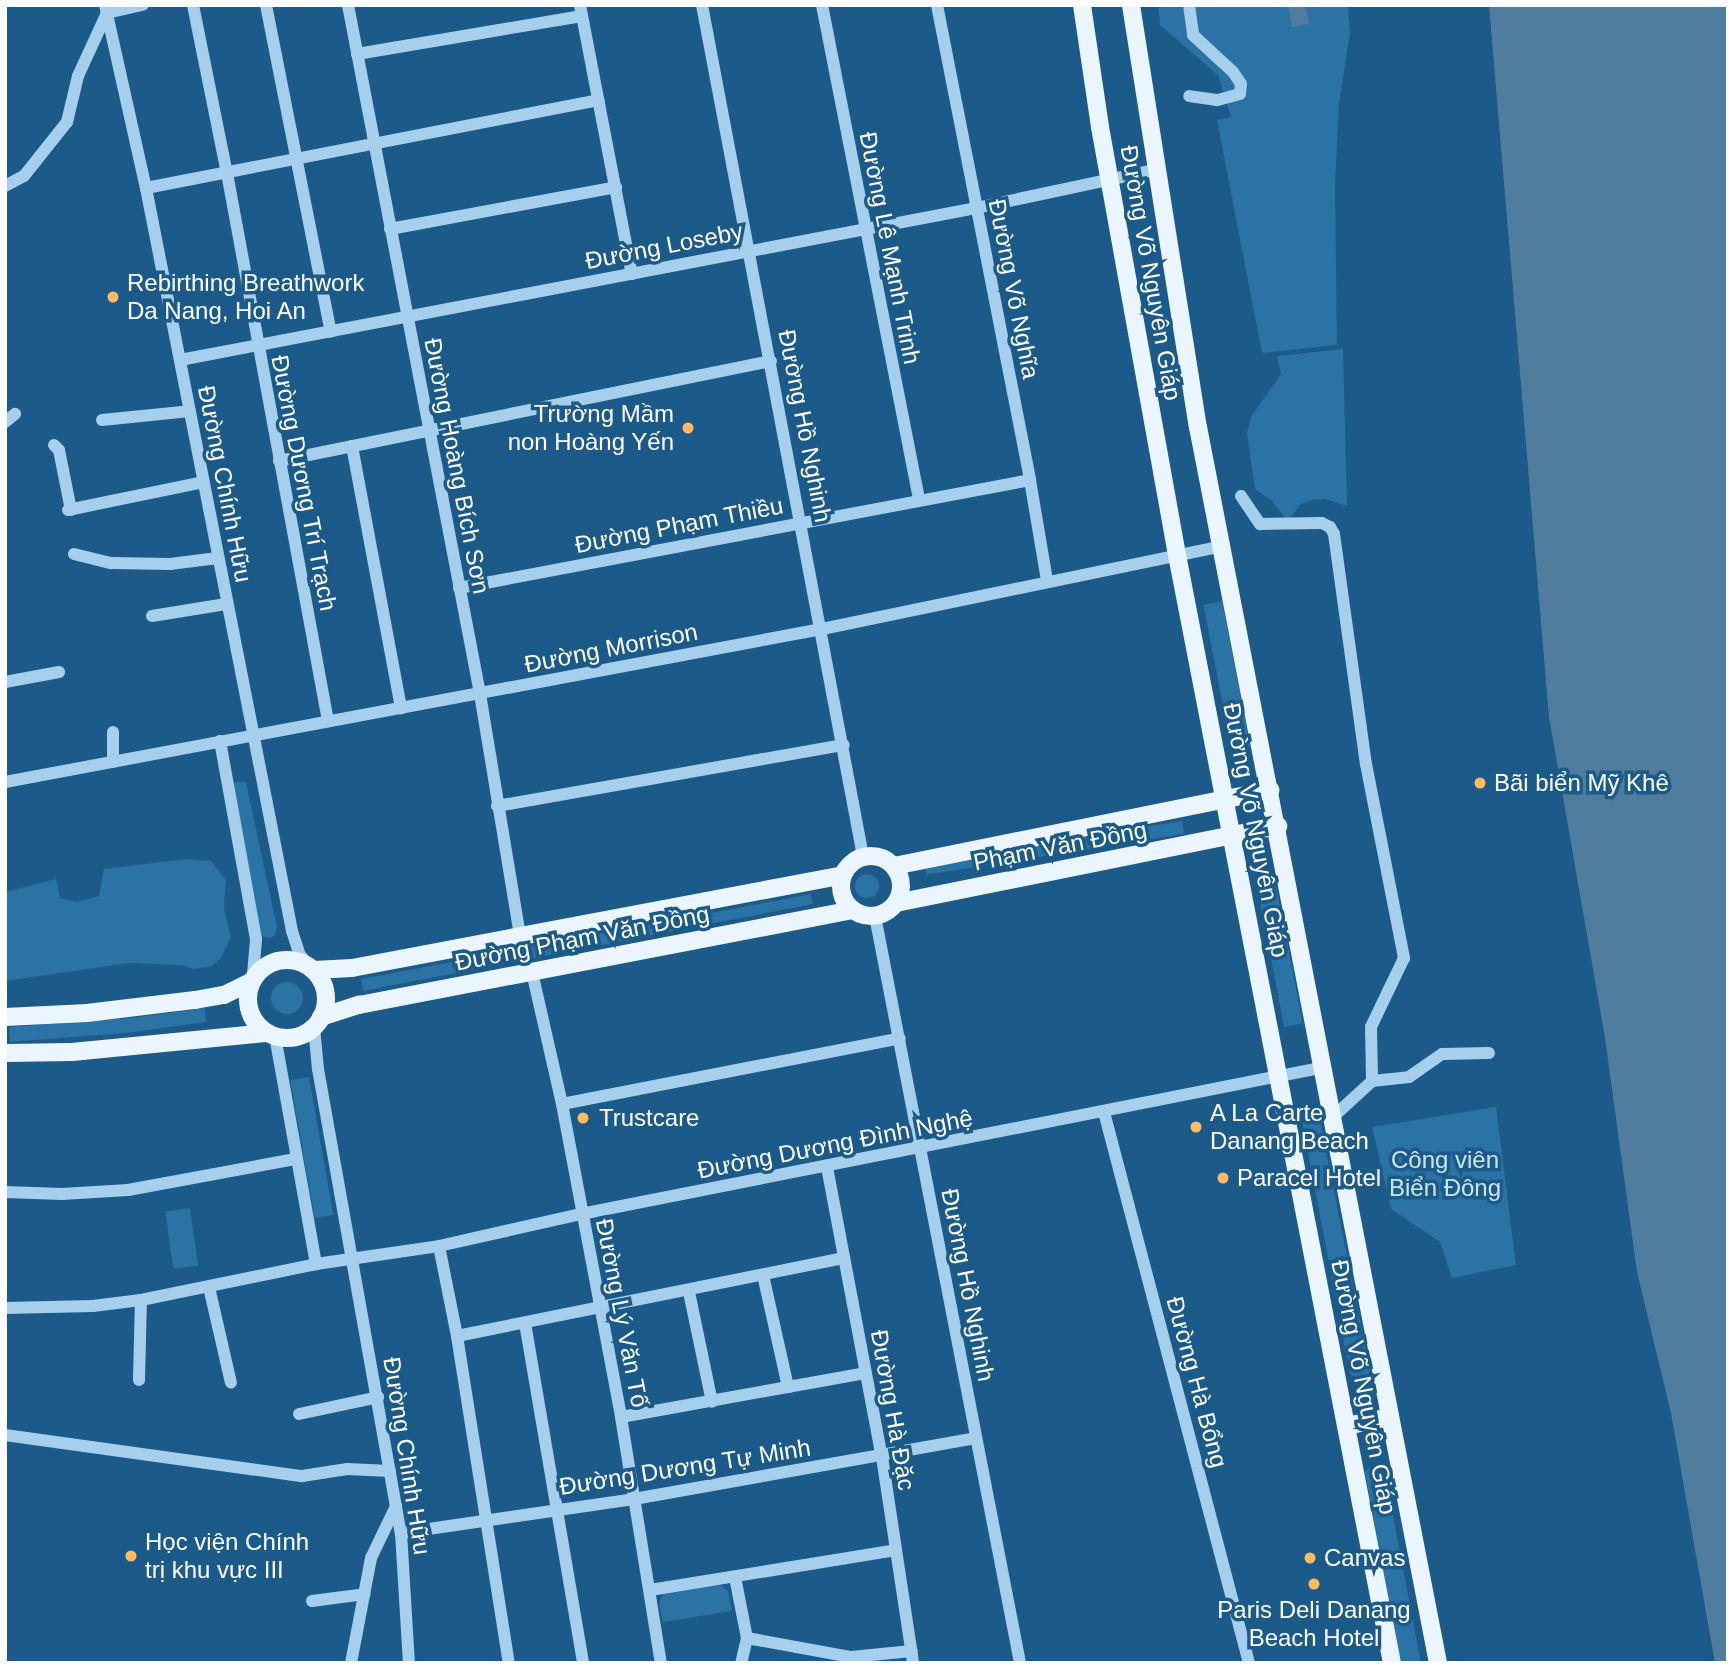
<!DOCTYPE html>
<meta charset="utf-8">
<style>
body{margin:0}
#map{position:relative;width:1733px;height:1668px;overflow:hidden;background:#1b5a89;font-family:Helvetica,sans-serif}
div>[style]{position:absolute}
.green>*{inset:0;background:#2b73a5;transform-origin:0 0}
.round{border-radius:50%}
.water>*{inset:0;background:#507d9e}
.minor>*{height:12px;margin:-6px;padding:0 6px;transform-origin:6px;border-radius:6px;background:#a5cfec}
.major>*{height:18px;margin:-9px;padding:0 9px;transform-origin:9px;border-radius:9px;background:#eaf5ff}
.major>.ring{margin:-9px;padding:0;box-sizing:content-box;background:none;border:18px solid #eaf5ff;border-radius:50%}
.dots>*{width:19px;height:19px;translate:-50% -50%;box-sizing:border-box;border:4px solid #1b5a89;border-radius:50%}
span{translate:-50% -50%;white-space:nowrap;text-align:center;line-height:1.15;-webkit-text-stroke:7px #1b5a89;paint-order:stroke}
.street-label{font-size:24px;color:#fff}
.poi-label{font-size:24px;color:#fff}
.left{translate:0 -50%;text-align:left}
.right{translate:-100% -50%;text-align:right}
.park-label{font-size:24px;color:#cae6f9}
.frame{position:absolute;inset:0;border:7px solid #fff;pointer-events:none}
</style>
<div id="map">
<div class="green">
<div style="clip-path:polygon(1158px 5px,1348px 5px,1350px 33px,1339px 103px,1335px 185px,1337px 345px,1262px 353px,1217px 120px,1231px 117px,1218px 75px,1160px 25px)"></div>
<div style="clip-path:polygon(1343px 349px,1347px 506px,1325px 499px,1311px 500px,1300px 505px,1288px 521px,1272px 501px,1255px 489px,1247px 433px,1252px 415px,1281px 374px,1277px 356px)"></div>
<div style="left:1222px;top:601px;width:148px;height:19px;rotate:79deg"></div>
<div style="clip-path:polygon(236px 782px,246px 782px,277px 927px,275px 935px,270px 938px,259px 936px,230px 786px)"></div>
<div style="left:1182px;top:821px;width:13px;height:261px;rotate:81deg"></div>
<div style="clip-path:polygon(186px 859px,211px 861px,226px 880px,224px 908px,231px 937px,221px 958px,212px 966px,194px 969px,181px 965px,129px 963px,5px 981px,5px 892px,56px 879px,60px 898px,77px 902px,99px 896px,104px 869px)"></div>
<div class="round" style="left:855px;top:874px;width:24px;height:24px"></div>
<div style="left:1275px;top:880px;width:146px;height:19px;rotate:79deg"></div>
<div style="clip-path:polygon(811px 894px,813px 904px,363px 991px,361px 979px)"></div>
<div class="round" style="left:271px;top:982px;width:32px;height:32px"></div>
<div style="clip-path:polygon(205px 1008px,206px 1022px,126px 1033px,10px 1042px,9px 1027px,132px 1018px)"></div>
<div style="left:309px;top:1077px;width:140px;height:19px;rotate:80deg"></div>
<div style="clip-path:polygon(1496px 1107px,1516px 1265px,1452px 1278px,1440px 1242px,1391px 1209px,1372px 1127px)"></div>
<div style="clip-path:polygon(1309px 1108px,1318px 1111px,1370px 1371px,1363px 1382px,1350px 1374px,1301px 1115px)"></div>
<div style="left:190px;top:1208px;width:58px;height:25px;rotate:82deg"></div>
<div style="clip-path:polygon(1373px 1464px,1384px 1469px,1421px 1663px,1401px 1663px,1365px 1472px)"></div>
<div style="clip-path:polygon(719px 1584px,728px 1591px,732px 1611px,663px 1622px,659px 1604px,664px 1592px)"></div>
</div>
<div class="water">
<div style="clip-path:polygon(1288px 5px,1306px 5px,1309px 24px,1292px 27px)"></div>
<div style="clip-path:polygon(1489px 5px,1728px 5px,1728px 1663px,1715px 1663px,1671px 1413px,1637px 1272px,1605px 1038px,1549px 717px)"></div>
</div>
<div class="minor">
<div style="left:105px;top:5px;width:188px;rotate:77.4deg"></div>
<div style="left:146px;top:188px;width:757px;rotate:78.88deg"></div>
<div style="left:292px;top:931px;width:25px;rotate:72deg"></div>
<div style="left:300px;top:955px;width:16px;rotate:50deg"></div>
<div style="left:193px;top:5px;width:171px;rotate:78.6deg"></div>
<div style="left:227px;top:173px;width:557px;rotate:79.56deg"></div>
<div style="left:266px;top:5px;width:333px;rotate:78.8deg"></div>
<div style="left:348px;top:5px;width:702px;rotate:79.15deg"></div>
<div style="left:480px;top:694px;width:245px;rotate:80.6deg"></div>
<div style="left:580px;top:5px;width:274px;rotate:79.1deg"></div>
<div style="left:702px;top:5px;width:866px;rotate:79.29deg"></div>
<div style="left:822px;top:5px;width:503px;rotate:78.89deg"></div>
<div style="left:937px;top:5px;width:484px;rotate:78.9deg"></div>
<div style="left:1030px;top:480px;width:102px;rotate:80.4deg"></div>
<div style="left:1189px;top:5px;width:30px;rotate:82deg"></div>
<div style="left:1193px;top:35px;width:54px;rotate:42.8deg"></div>
<div style="left:1233px;top:72px;width:14px;rotate:56deg"></div>
<div style="left:1241px;top:84px;width:10px;rotate:96deg"></div>
<div style="left:1240px;top:94px;width:24px;rotate:165deg"></div>
<div style="left:1217px;top:100px;width:28px;rotate:-172deg"></div>
<div style="left:107px;top:13px;width:37px;rotate:-13deg"></div>
<div style="left:357px;top:54px;width:228px;rotate:-9.6deg"></div>
<div style="left:5px;top:186px;width:21px;rotate:-28deg"></div>
<div style="left:24px;top:176px;width:69px;rotate:-51.5deg"></div>
<div style="left:67px;top:122px;width:47px;rotate:-76.6deg"></div>
<div style="left:78px;top:76px;width:69px;rotate:-65.3deg"></div>
<div style="left:146px;top:188px;width:461px;rotate:-11deg"></div>
<div style="left:390px;top:229px;width:230px;rotate:-10.5deg"></div>
<div style="left:180px;top:360px;width:810px;rotate:-10.81deg"></div>
<div style="left:976px;top:208px;width:183px;rotate:-12deg"></div>
<div style="left:102px;top:420px;width:88px;rotate:-5.8deg"></div>
<div style="left:5px;top:422px;width:13px;rotate:-39deg"></div>
<div style="left:54px;top:445px;width:7px;rotate:45deg"></div>
<div style="left:59px;top:450px;width:61px;rotate:78.7deg"></div>
<div style="left:352px;top:446px;width:267px;rotate:79.4deg"></div>
<div style="left:279px;top:461px;width:502px;rotate:-11.49deg"></div>
<div style="left:1241px;top:496px;width:34px;rotate:56deg"></div>
<div style="left:1260px;top:524px;width:62px;rotate:-0.9deg"></div>
<div style="left:1322px;top:523px;width:9px;rotate:27deg"></div>
<div style="left:1330px;top:527px;width:8px;rotate:60deg"></div>
<div style="left:1334px;top:534px;width:232px;rotate:82.1deg"></div>
<div style="left:1366px;top:764px;width:198px;rotate:78.9deg"></div>
<div style="left:1404px;top:958px;width:76px;rotate:115.6deg"></div>
<div style="left:1371px;top:1027px;width:54px;rotate:88.9deg"></div>
<div style="left:68px;top:510px;width:138px;rotate:-11.7deg"></div>
<div style="left:74px;top:554px;width:38px;rotate:14deg"></div>
<div style="left:111px;top:563px;width:59px;rotate:1deg"></div>
<div style="left:170px;top:564px;width:48px;rotate:-7.1deg"></div>
<div style="left:459px;top:588px;width:581px;rotate:-10.71deg"></div>
<div style="left:152px;top:616px;width:75px;rotate:-9.2deg"></div>
<div style="left:5px;top:682px;width:55px;rotate:-10.5deg"></div>
<div style="left:113px;top:732px;width:30px;rotate:90deg"></div>
<div style="left:220px;top:741px;width:202px;rotate:79.7deg"></div>
<div style="left:256px;top:940px;width:38px;rotate:95deg"></div>
<div style="left:5px;top:782px;width:831px;rotate:-10.61deg"></div>
<div style="left:822px;top:629px;width:409px;rotate:-11.7deg"></div>
<div style="left:497px;top:806px;width:352px;rotate:-10deg"></div>
<div style="left:875px;top:916px;width:761px;rotate:79.01deg"></div>
<div style="left:532px;top:972px;width:135px;rotate:77.2deg"></div>
<div style="left:562px;top:1104px;width:319px;rotate:79.3deg"></div>
<div style="left:621px;top:1417px;width:249px;rotate:80.8deg"></div>
<div style="left:314px;top:1027px;width:42px;rotate:84.6deg"></div>
<div style="left:318px;top:1069px;width:471px;rotate:79.9deg"></div>
<div style="left:401px;top:1533px;width:130px;rotate:86.5deg"></div>
<div style="left:275px;top:1036px;width:232px;rotate:79.8deg"></div>
<div style="left:562px;top:1104px;width:344px;rotate:-11deg"></div>
<div style="left:1104px;top:1112px;width:570px;rotate:75.26deg"></div>
<div style="left:1334px;top:1116px;width:52px;rotate:-42.6deg"></div>
<div style="left:1372px;top:1081px;width:37px;rotate:-6deg"></div>
<div style="left:1409px;top:1077px;width:40px;rotate:-34.9deg"></div>
<div style="left:1442px;top:1054px;width:47px;rotate:-1.2deg"></div>
<div style="left:827px;top:1167px;width:295px;rotate:79.3deg"></div>
<div style="left:882px;top:1457px;width:208px;rotate:81.4deg"></div>
<div style="left:5px;top:1192px;width:57px;rotate:2deg"></div>
<div style="left:62px;top:1194px;width:66px;rotate:-3.5deg"></div>
<div style="left:128px;top:1190px;width:170px;rotate:-10.5deg"></div>
<div style="left:439px;top:1246px;width:92px;rotate:78.7deg"></div>
<div style="left:457px;top:1336px;width:331px;rotate:81deg"></div>
<div style="left:763px;top:1275px;width:115px;rotate:77.4deg"></div>
<div style="left:209px;top:1287px;width:98px;rotate:77.1deg"></div>
<div style="left:689px;top:1292px;width:112px;rotate:78.2deg"></div>
<div style="left:5px;top:1308px;width:88px;rotate:-1.3deg"></div>
<div style="left:93px;top:1306px;width:48px;rotate:-7.1deg"></div>
<div style="left:141px;top:1300px;width:179px;rotate:-11.6deg"></div>
<div style="left:316px;top:1264px;width:124px;rotate:-8.3deg"></div>
<div style="left:439px;top:1246px;width:146px;rotate:-12.7deg"></div>
<div style="left:581px;top:1214px;width:758px;rotate:-11.18deg"></div>
<div style="left:525px;top:1323px;width:345px;rotate:80.3deg"></div>
<div style="left:457px;top:1336px;width:395px;rotate:-11.4deg"></div>
<div style="left:139px;top:1380px;width:80px;rotate:-88.6deg"></div>
<div style="left:299px;top:1414px;width:81px;rotate:-12.1deg"></div>
<div style="left:621px;top:1417px;width:248px;rotate:-10.2deg"></div>
<div style="left:5px;top:1435px;width:300px;rotate:7.9deg"></div>
<div style="left:302px;top:1476px;width:46px;rotate:-8.8deg"></div>
<div style="left:347px;top:1469px;width:43px;rotate:2.7deg"></div>
<div style="left:401px;top:1533px;width:235px;rotate:-8.3deg"></div>
<div style="left:634px;top:1499px;width:347px;rotate:-10.1deg"></div>
<div style="left:735px;top:1577px;width:62px;rotate:78.9deg"></div>
<div style="left:747px;top:1638px;width:26px;rotate:103deg"></div>
<div style="left:650px;top:1590px;width:249px;rotate:-9.2deg"></div>
<div style="left:312px;top:1601px;width:53px;rotate:-7.5deg"></div>
<div style="left:747px;top:1638px;width:106px;rotate:10.4deg"></div>
<div style="left:851px;top:1657px;width:61px;rotate:-5.6deg"></div>
<div style="left:351px;top:1663px;width:107px;rotate:-79.2deg"></div>
<div style="left:371px;top:1558px;width:58px;rotate:-64.3deg"></div>
</div>
<div class="major">
<div style="left:1082px;top:5px;width:123px;rotate:81.6deg"></div>
<div style="left:1100px;top:127px;width:435px;rotate:79.8deg"></div>
<div style="left:1177px;top:555px;width:1129px;rotate:79.02deg"></div>
<div style="left:1131px;top:5px;width:427px;rotate:81deg"></div>
<div style="left:1198px;top:427px;width:1259px;rotate:79.01deg"></div>
<div class="ring" style="left:841px;top:856px;width:42px;height:42px"></div>
<div style="left:894px;top:866px;width:384px;rotate:-11.4deg"></div>
<div style="left:896px;top:903px;width:390px;rotate:-11.4deg"></div>
<div class="ring" style="left:248px;top:960px;width:60px;height:60px"></div>
<div style="left:314px;top:970px;width:38px;rotate:-3deg"></div>
<div style="left:352px;top:968px;width:499px;rotate:-10.7deg"></div>
<div style="left:5px;top:1017px;width:82px;rotate:-2.8deg"></div>
<div style="left:87px;top:1013px;width:109px;rotate:-6.9deg"></div>
<div style="left:195px;top:1000px;width:29px;rotate:-10deg"></div>
<div style="left:224px;top:995px;width:30px;rotate:-26deg"></div>
<div style="left:321px;top:1017px;width:40px;rotate:-18deg"></div>
<div style="left:359px;top:1005px;width:503px;rotate:-10.89deg"></div>
<div style="left:5px;top:1053px;width:67px;rotate:-0.9deg"></div>
<div style="left:72px;top:1052px;width:196px;rotate:-5.6deg"></div>
<div style="left:1346px;top:1426px;width:45px;rotate:-11.6deg"></div>
</div>
<div class="dots">
<div style="left:113px;top:297px;background:#febb62"></div>
<div style="left:688px;top:428px;background:#febb62"></div>
<div style="left:1480px;top:783px;background:#febb62"></div>
<div style="left:583px;top:1118px;background:#febb62"></div>
<div style="left:1196px;top:1127px;background:#febb62"></div>
<div style="left:1223px;top:1178px;background:#febb62"></div>
<div style="left:131px;top:1556px;background:#febb62"></div>
<div style="left:1310px;top:1558px;background:#febb62"></div>
<div style="left:1314px;top:1584px;background:#febb62"></div>
</div>
<div class="street-label">
<span style="left:664px;top:246px;rotate:-11deg">Đường Loseby</span>
<span style="left:890px;top:248px;rotate:79deg">Đường Lê Mạnh Trinh</span>
<span style="left:1151px;top:273px;rotate:80deg">Đường Võ Nguyên Giáp</span>
<span style="left:1014px;top:289px;rotate:79deg">Đường Võ Nghĩa</span>
<span style="left:805px;top:426px;rotate:79deg">Đường Hồ Nghinh</span>
<span style="left:457px;top:466px;rotate:79deg">Đường Hoàng Bích Sơn</span>
<span style="left:304px;top:483px;rotate:79deg">Đường Dương Trí Trạch</span>
<span style="left:225px;top:484px;rotate:79deg">Đường Chính Hữu</span>
<span style="left:679px;top:525px;rotate:-11deg">Đường Phạm Thiều</span>
<span style="left:611px;top:648px;rotate:-11deg">Đường Morrison</span>
<span style="left:1256px;top:830px;rotate:79deg">Đường Võ Nguyên Giáp</span>
<span style="left:1060px;top:846px;rotate:-11deg">Phạm Văn Đồng</span>
<span style="left:582px;top:938px;rotate:-11deg">Đường Phạm Văn Đồng</span>
<span style="left:835px;top:1144px;rotate:-11deg">Đường Dương Đình Nghệ</span>
<span style="left:968px;top:1285px;rotate:79deg">Đường Hồ Nghinh</span>
<span style="left:622px;top:1313px;rotate:79deg">Đường Lý Văn Tố</span>
<span style="left:1197px;top:1382px;rotate:75deg">Đường Hà Bổng</span>
<span style="left:1364px;top:1387px;rotate:79deg">Đường Võ Nguyên Giáp</span>
<span style="left:893px;top:1410px;rotate:80deg">Đường Hà Đặc</span>
<span style="left:407px;top:1456px;rotate:81deg">Đường Chính Hữu</span>
<span style="left:685px;top:1467px;rotate:-9deg">Đường Dương Tự Minh</span>
</div>
<div class="poi-label">
<span class="left" style="left:127px;top:297px">Rebirthing Breathwork<br>Da Nang, Hoi An</span>
<span class="right" style="left:674px;top:428px">Trường Mầm<br>non Hoàng Yến</span>
<span class="left" style="left:1494px;top:783px">Bãi biển Mỹ Khê</span>
<span class="left" style="left:1210px;top:1127px">A La Carte<br>Danang Beach</span>
<span class="left" style="left:599px;top:1118px">Trustcare</span>
<span class="left" style="left:1237px;top:1178px">Paracel Hotel</span>
<span class="left" style="left:145px;top:1556px">Học viện Chính<br>trị khu vực III</span>
<span class="left" style="left:1324px;top:1558px">Canvas</span>
<span style="left:1314px;top:1624px">Paris Deli Danang<br>Beach Hotel</span>
</div>
<div class="park-label">
<span style="left:1445px;top:1174px">Công viên<br>Biển Đông</span>
</div>
<div class="frame"></div>
</div>
